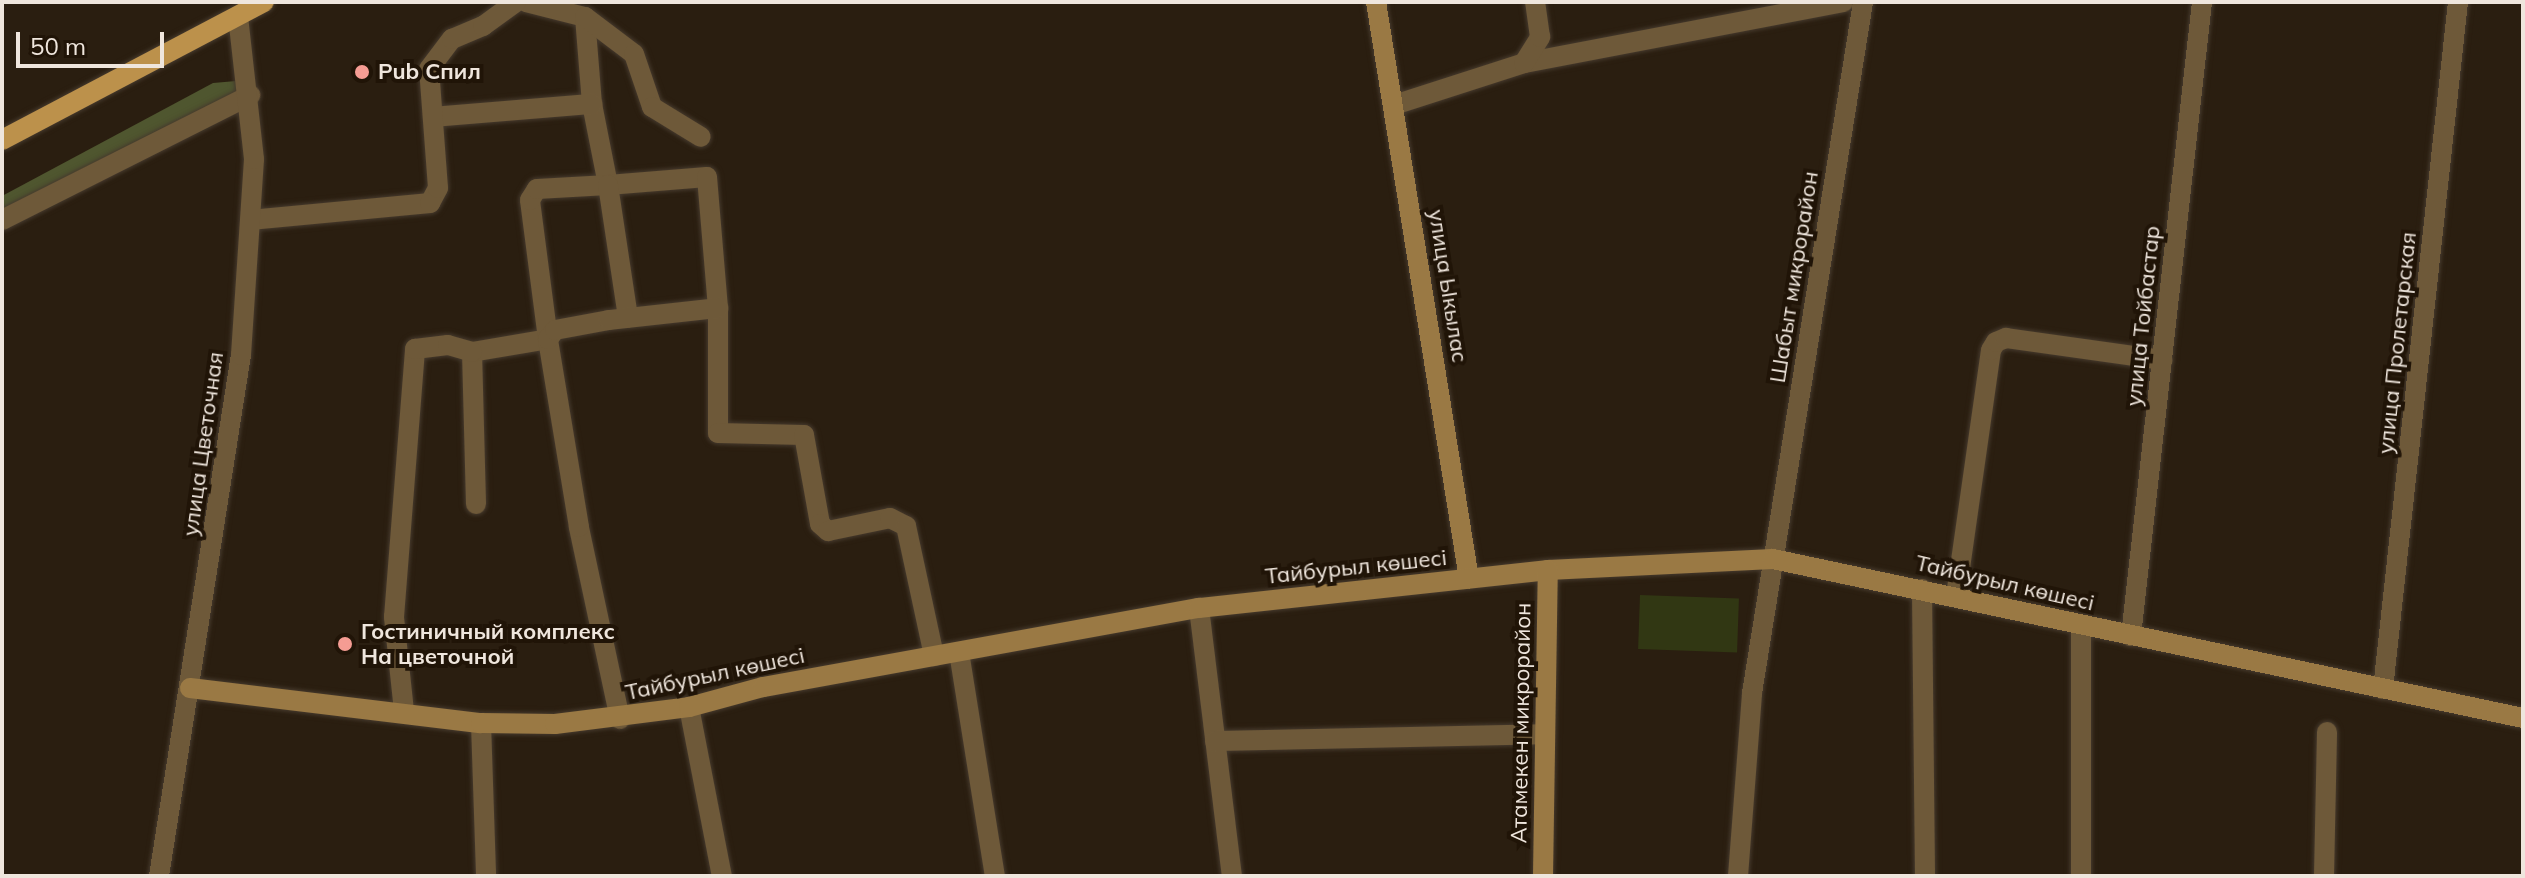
<!DOCTYPE html>
<meta charset="utf-8">
<style>
body{margin:0}
#map{position:relative;width:2525px;height:878px;overflow:hidden;background:#2a1e10;font-family:Mulish,sans-serif}
div>[style]{position:absolute}
.green>*{inset:0;background:#313713;transform-origin:0 0}
.forest>*{inset:0;background:#4f562f}
.roads{filter:drop-shadow(0 0 2px #463a2d) drop-shadow(0 0 2px #463a2d)}
.street>*{height:20px;margin:-10px;padding:0 10px;transform-origin:10px;border-radius:10px;background:#6e5939}
.secondary>*{height:20px;margin:-10px;padding:0 10px;transform-origin:10px;border-radius:10px;background:#9a7944}
.primary>*{height:20px;margin:-10px;padding:0 10px;transform-origin:10px;border-radius:10px;background:#bc914b}
.dots>*{width:22px;height:22px;translate:-50% -50%;box-sizing:border-box;border:4px solid #201407;border-radius:50%}
span{translate:-50% -50%;white-space:nowrap;text-align:center;line-height:1.15;-webkit-text-stroke:8px #201407;paint-order:stroke}
.poi-label{font-size:22px;color:#efe6dd;font-weight:700}
.left{translate:0 -50%;text-align:left}
.street-label{font-size:22px;color:#efe6dd}
.frame{position:absolute;inset:0;border:4px solid #efe6dd;pointer-events:none}
.scale{position:absolute;left:16px;top:32px;width:148px;height:36px;box-sizing:border-box;border:4px solid #efe6dd;border-top:0;padding-left:10px;font-size:24px;line-height:28px;white-space:nowrap;color:#efe6dd;-webkit-text-stroke:6px #201407;paint-order:stroke}
</style>
<div id="map">
<div class="green">
<div style="left:1640px;top:595px;width:99px;height:54px;rotate:2deg"></div>
</div>
<div class="forest">
<div style="clip-path:polygon(236px 81px,250px 95px,2px 220px,2px 196px,213px 83px)"></div>
</div>
<div class="roads">
<div class="street">
<div style="left:526px;top:2px;width:61px;rotate:14.3deg"></div>
<div style="left:585px;top:17px;width:87px;rotate:85.4deg"></div>
<div style="left:592px;top:104px;width:83px;rotate:78.8deg"></div>
<div style="left:608px;top:185px;width:99px;rotate:-4.6deg"></div>
<div style="left:707px;top:177px;width:131px;rotate:85.2deg"></div>
<div style="left:718px;top:308px;width:125px;rotate:90deg"></div>
<div style="left:718px;top:433px;width:86px;rotate:1.3deg"></div>
<div style="left:804px;top:435px;width:90px;rotate:79.8deg"></div>
<div style="left:820px;top:524px;width:11px;rotate:41deg"></div>
<div style="left:828px;top:531px;width:63px;rotate:-11.8deg"></div>
<div style="left:890px;top:518px;width:18px;rotate:27deg"></div>
<div style="left:906px;top:526px;width:133px;rotate:77.8deg"></div>
<div style="left:585px;top:17px;width:61px;rotate:37.1deg"></div>
<div style="left:634px;top:54px;width:56px;rotate:71.2deg"></div>
<div style="left:652px;top:107px;width:57px;rotate:31.5deg"></div>
<div style="left:1524px;top:63px;width:325px;rotate:-10.8deg"></div>
<div style="left:1394px;top:105px;width:137px;rotate:-17.9deg"></div>
<div style="left:1524px;top:63px;width:31px;rotate:-58deg"></div>
<div style="left:1540px;top:37px;width:35px;rotate:-98deg"></div>
<div style="left:433px;top:117px;width:160px;rotate:-4.7deg"></div>
<div style="left:2px;top:220px;width:278px;rotate:-26.7deg"></div>
<div style="left:250px;top:220px;width:181px;rotate:-5.4deg"></div>
<div style="left:430px;top:203px;width:17px;rotate:-62deg"></div>
<div style="left:438px;top:188px;width:119px;rotate:-94.3deg"></div>
<div style="left:429px;top:69px;width:38px;rotate:-53deg"></div>
<div style="left:452px;top:39px;width:34px;rotate:-23deg"></div>
<div style="left:483px;top:26px;width:41px;rotate:-36deg"></div>
<div style="left:476px;top:504px;width:152px;rotate:-91.5deg"></div>
<div style="left:472px;top:352px;width:77px;rotate:-9.7deg"></div>
<div style="left:548px;top:339px;width:140px;rotate:-97.4deg"></div>
<div style="left:530px;top:200px;width:13px;rotate:-58deg"></div>
<div style="left:537px;top:189px;width:71px;rotate:-3.2deg"></div>
<div style="left:608px;top:185px;width:134px;rotate:81.4deg"></div>
<div style="left:1922px;top:589px;width:287px;rotate:89.4deg"></div>
<div style="left:1956px;top:596px;width:248px;rotate:-81.9deg"></div>
<div style="left:1991px;top:350px;width:9px;rotate:-58deg"></div>
<div style="left:1996px;top:342px;width:11px;rotate:-22deg"></div>
<div style="left:2006px;top:338px;width:158px;rotate:8deg"></div>
<div style="left:1199px;top:608px;width:270px;rotate:83deg"></div>
<div style="left:2081px;top:625px;width:251px;rotate:90deg"></div>
<div style="left:2131px;top:636px;width:638px;rotate:-83.61deg"></div>
<div style="left:959px;top:652px;width:227px;rotate:80.9deg"></div>
<div style="left:2383px;top:689px;width:691px;rotate:-83.77deg"></div>
<div style="left:689px;top:707px;width:172px;rotate:79deg"></div>
<div style="left:404px;top:711px;width:95px;rotate:-96.1deg"></div>
<div style="left:394px;top:617px;width:269px;rotate:-85.5deg"></div>
<div style="left:415px;top:349px;width:33px;rotate:-7deg"></div>
<div style="left:448px;top:345px;width:25px;rotate:16deg"></div>
<div style="left:620px;top:719px;width:196px;rotate:-102.1deg"></div>
<div style="left:579px;top:527px;width:191px;rotate:-99.4deg"></div>
<div style="left:548px;top:339px;width:11px;rotate:-52deg"></div>
<div style="left:555px;top:330px;width:55px;rotate:-10.5deg"></div>
<div style="left:609px;top:320px;width:110px;rotate:-6.3deg"></div>
<div style="left:481px;top:723px;width:153px;rotate:88.1deg"></div>
<div style="left:1215px;top:741px;width:330px;rotate:-1.2deg"></div>
<div style="left:159px;top:876px;width:527px;rotate:-81.06deg"></div>
<div style="left:241px;top:355px;width:196px;rotate:-86.2deg"></div>
<div style="left:254px;top:159px;width:144px;rotate:-96.4deg"></div>
<div style="left:1738px;top:876px;width:184px;rotate:-85.6deg"></div>
<div style="left:1752px;top:693px;width:700px;rotate:-80.87deg"></div>
<div style="left:2324px;top:876px;width:144px;rotate:-88.8deg"></div>
</div>
<div class="secondary">
<div style="left:1376px;top:2px;width:584px;rotate:80.84deg"></div>
<div style="left:190px;top:688px;width:293px;rotate:6.9deg"></div>
<div style="left:481px;top:723px;width:74px;rotate:0.8deg"></div>
<div style="left:555px;top:724px;width:135px;rotate:-7.2deg"></div>
<div style="left:689px;top:707px;width:77px;rotate:-15.1deg"></div>
<div style="left:763px;top:687px;width:443px;rotate:-10.3deg"></div>
<div style="left:1199px;top:608px;width:351px;rotate:-6.2deg"></div>
<div style="left:1548px;top:570px;width:225px;rotate:-2.8deg"></div>
<div style="left:1773px;top:559px;width:767px;rotate:11.97deg"></div>
<div style="left:1543px;top:876px;width:306px;rotate:-89.1deg"></div>
</div>
<div class="primary">
<div style="left:2px;top:140px;width:296px;rotate:-27.8deg"></div>
</div>
</div>
<div class="dots">
<div style="left:362px;top:72px;background:#f59c93"></div>
<div style="left:345px;top:644px;background:#f59c93"></div>
</div>
<div class="poi-label">
<span class="left" style="left:378px;top:72px">Pub Спил</span>
<span class="left" style="left:361px;top:644px">Гостиничный комплекс<br>На цветочной</span>
</div>
<div class="street-label">
<span style="left:1794px;top:277px;rotate:-81deg">Шабыт микрорайон</span>
<span style="left:1448px;top:286px;rotate:81deg">улица Ыкылас</span>
<span style="left:2143px;top:316px;rotate:-84deg">улица Тойбастар</span>
<span style="left:2397px;top:343px;rotate:-84deg">улица Пролетарская</span>
<span style="left:203px;top:444px;rotate:-82deg">улица Цветочная</span>
<span style="left:1356px;top:567px;rotate:-6deg">Тайбурыл көшесі</span>
<span style="left:2005px;top:583px;rotate:13deg">Тайбурыл көшесі</span>
<span style="left:715px;top:674px;rotate:-12deg">Тайбурыл көшесі</span>
<span style="left:1521px;top:723px;rotate:-89deg">Атамекен микрорайон</span>
</div>
<div class="frame"></div>
<div class="scale">50 m</div>
</div>
